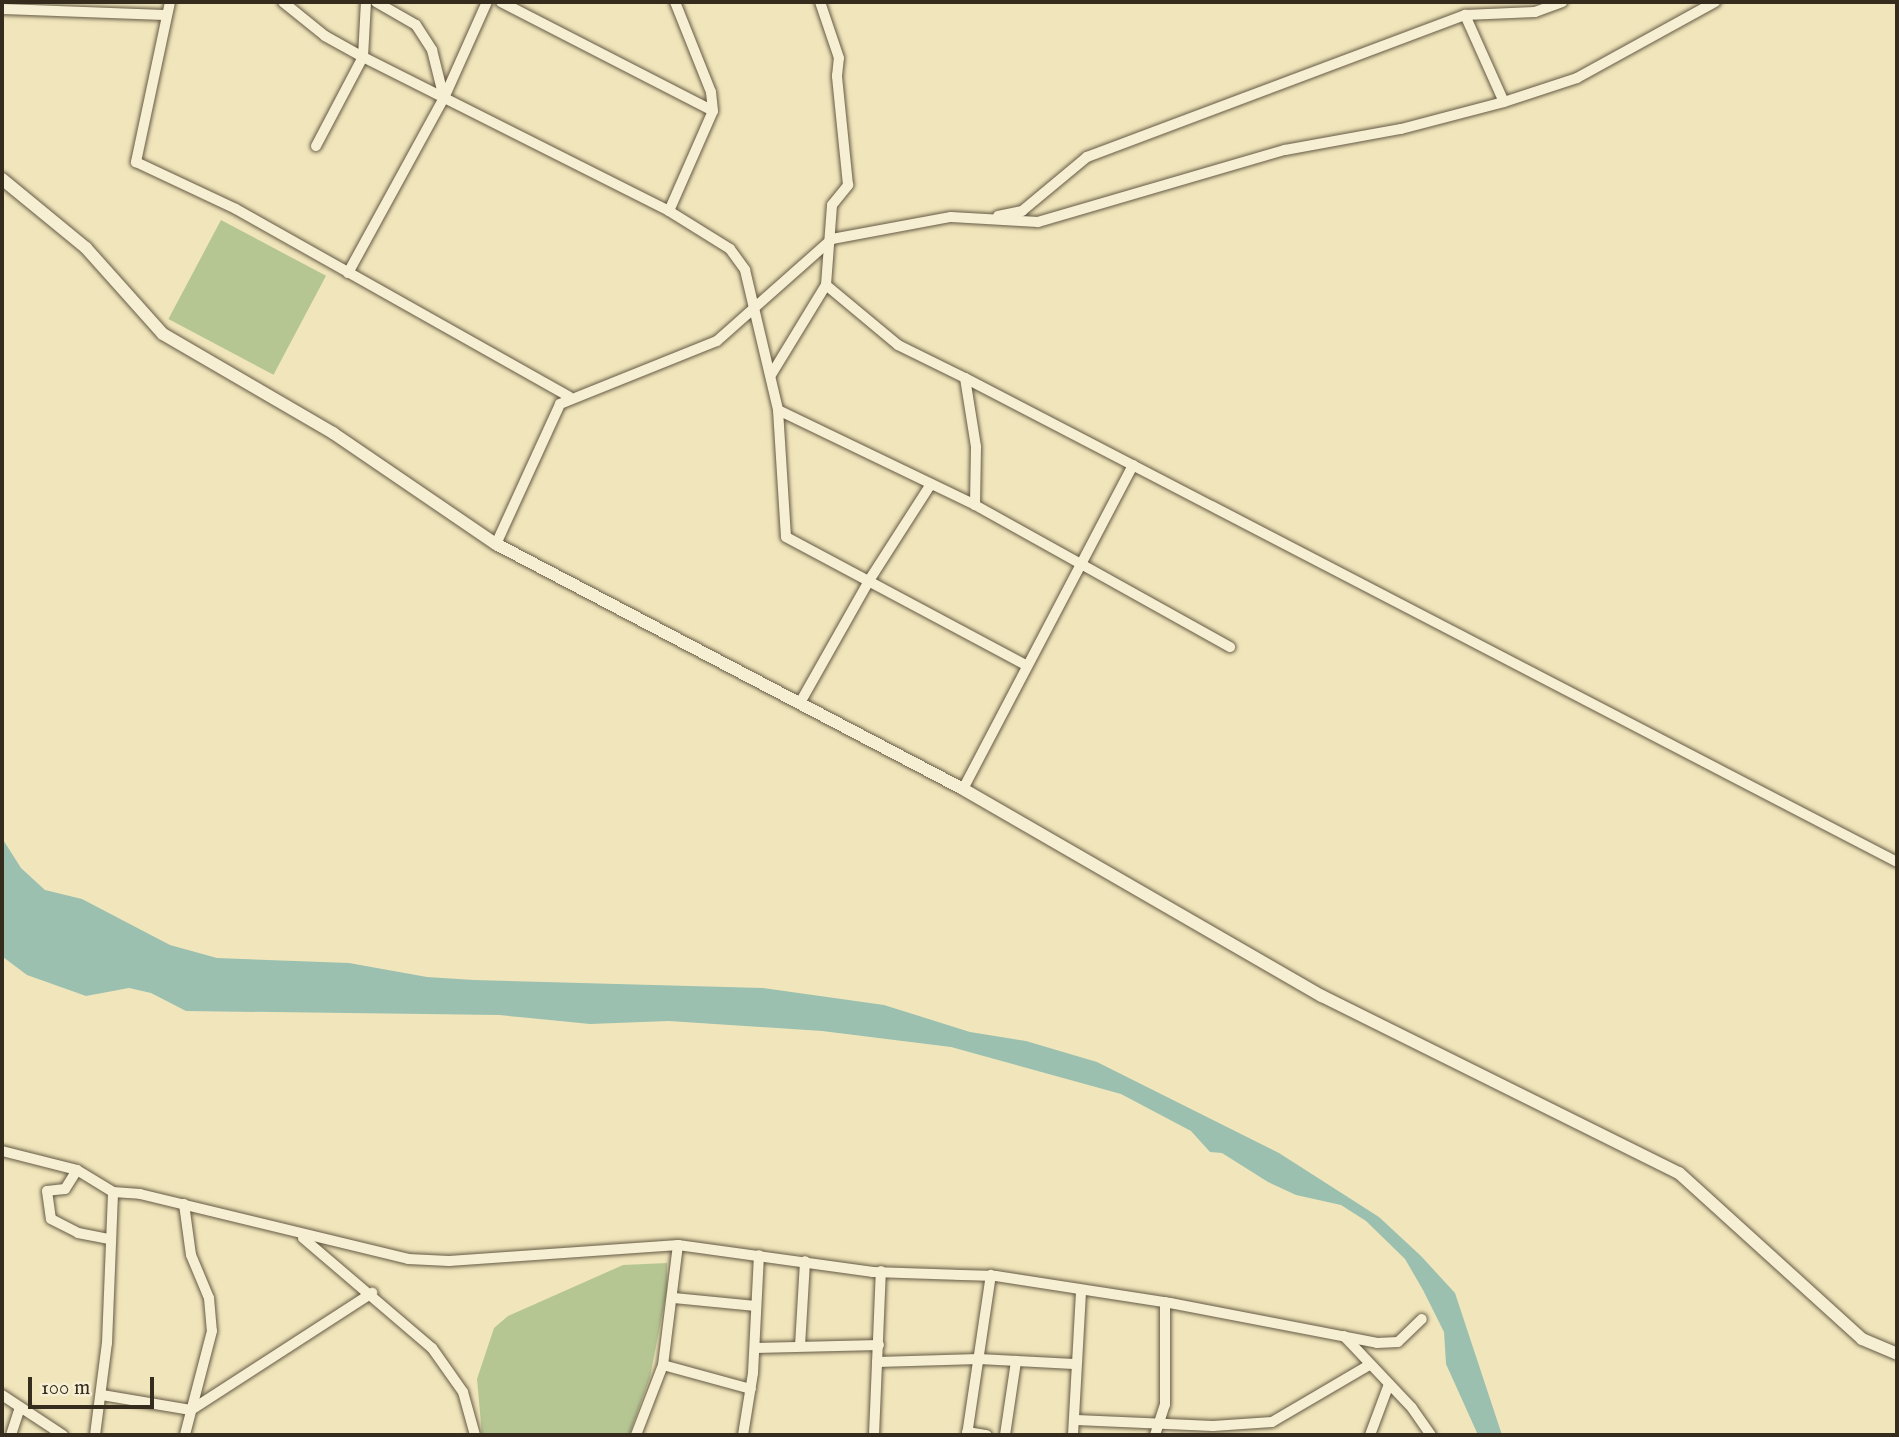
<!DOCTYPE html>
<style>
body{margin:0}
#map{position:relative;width:1899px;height:1437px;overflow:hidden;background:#f1e6bb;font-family:"IM FELL English",serif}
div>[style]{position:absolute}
.green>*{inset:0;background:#b6c693;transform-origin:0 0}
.water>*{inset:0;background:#9bc0b0}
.roads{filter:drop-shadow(0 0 2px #655a45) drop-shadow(0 0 2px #655a45)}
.minor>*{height:10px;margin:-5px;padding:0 5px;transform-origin:5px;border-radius:5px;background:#f6efd3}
.tertiary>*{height:12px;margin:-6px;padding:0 6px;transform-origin:6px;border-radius:6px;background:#f6efd3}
span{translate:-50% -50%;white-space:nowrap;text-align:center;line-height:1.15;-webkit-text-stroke:5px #f6efd3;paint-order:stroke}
.frame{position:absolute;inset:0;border:4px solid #362c1e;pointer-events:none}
.scale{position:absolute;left:28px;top:1377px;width:126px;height:32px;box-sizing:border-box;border:4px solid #362c1e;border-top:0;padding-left:9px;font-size:21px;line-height:24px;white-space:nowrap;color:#362c1e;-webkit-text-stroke:5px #f6efd3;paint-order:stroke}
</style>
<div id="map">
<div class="green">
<div style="left:221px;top:220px;width:119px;height:112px;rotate:28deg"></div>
<div style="clip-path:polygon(667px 1263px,667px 1290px,650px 1377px,629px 1435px,482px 1435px,477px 1379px,494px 1328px,508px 1316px,623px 1265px)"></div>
</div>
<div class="water">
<div style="clip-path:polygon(2px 838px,21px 868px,45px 890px,82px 899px,170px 945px,217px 958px,349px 963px,427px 977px,474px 980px,763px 988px,884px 1005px,970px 1032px,1026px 1041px,1097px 1062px,1279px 1153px,1379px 1217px,1421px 1256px,1455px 1293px,1502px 1435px,1478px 1435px,1446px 1364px,1444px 1332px,1423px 1290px,1405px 1259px,1366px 1221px,1341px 1205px,1296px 1195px,1268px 1182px,1222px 1153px,1210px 1152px,1191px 1131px,1121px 1094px,951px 1047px,822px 1031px,669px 1021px,590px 1024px,499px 1015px,186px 1011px,151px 993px,129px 988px,86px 996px,27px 975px,3px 957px)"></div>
</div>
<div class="roads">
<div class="minor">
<div style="left:170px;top:2px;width:164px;rotate:102deg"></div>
<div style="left:136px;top:162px;width:110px;rotate:25.2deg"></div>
<div style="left:236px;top:209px;width:382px;rotate:29.4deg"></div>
<div style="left:283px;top:2px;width:54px;rotate:39deg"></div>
<div style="left:325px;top:36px;width:43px;rotate:28.9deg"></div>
<div style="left:363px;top:57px;width:343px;rotate:26.7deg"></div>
<div style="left:669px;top:211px;width:72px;rotate:31.9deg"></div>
<div style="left:730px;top:249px;width:26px;rotate:54deg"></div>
<div style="left:745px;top:270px;width:144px;rotate:76.7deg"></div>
<div style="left:778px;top:410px;width:127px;rotate:86.4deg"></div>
<div style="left:786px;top:537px;width:272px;rotate:28.1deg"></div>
<div style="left:376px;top:2px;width:46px;rotate:29.9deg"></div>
<div style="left:416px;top:25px;width:30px;rotate:57deg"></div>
<div style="left:432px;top:50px;width:49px;rotate:76deg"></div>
<div style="left:501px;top:2px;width:238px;rotate:27.2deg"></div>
<div style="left:2px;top:9px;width:164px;rotate:2.1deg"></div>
<div style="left:1465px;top:15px;width:95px;rotate:65.9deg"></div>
<div style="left:316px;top:146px;width:101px;rotate:-62.2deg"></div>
<div style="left:363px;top:57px;width:55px;rotate:-86.9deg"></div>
<div style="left:669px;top:211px;width:109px;rotate:-66.3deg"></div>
<div style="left:713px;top:111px;width:19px;rotate:-96deg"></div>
<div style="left:711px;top:92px;width:97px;rotate:-111.8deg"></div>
<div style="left:998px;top:216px;width:25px;rotate:-12deg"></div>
<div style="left:1022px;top:211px;width:85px;rotate:-39.7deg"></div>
<div style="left:1087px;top:157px;width:404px;rotate:-20.6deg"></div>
<div style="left:1465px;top:15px;width:70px;rotate:-2.5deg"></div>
<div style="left:1535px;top:12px;width:29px;rotate:-20deg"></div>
<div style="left:348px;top:273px;width:200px;rotate:-61.3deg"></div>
<div style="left:444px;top:98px;width:105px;rotate:-65.9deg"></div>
<div style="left:826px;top:285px;width:94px;rotate:39.8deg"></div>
<div style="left:898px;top:345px;width:75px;rotate:26.2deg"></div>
<div style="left:965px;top:378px;width:70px;rotate:80.9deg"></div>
<div style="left:976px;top:447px;width:58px;rotate:91deg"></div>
<div style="left:771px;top:375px;width:105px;rotate:-58.6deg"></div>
<div style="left:826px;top:285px;width:80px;rotate:-85.7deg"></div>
<div style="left:832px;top:205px;width:26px;rotate:-51deg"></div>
<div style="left:848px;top:185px;width:110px;rotate:-95.8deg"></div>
<div style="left:837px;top:76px;width:18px;rotate:-84deg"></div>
<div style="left:839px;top:58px;width:59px;rotate:-108.7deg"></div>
<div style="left:965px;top:378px;width:1050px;rotate:27.44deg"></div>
<div style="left:778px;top:410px;width:219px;rotate:25.7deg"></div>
<div style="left:975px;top:505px;width:292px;rotate:29.1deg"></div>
<div style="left:496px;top:544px;width:154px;rotate:-65.4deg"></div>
<div style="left:560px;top:404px;width:169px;rotate:-21.9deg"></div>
<div style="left:717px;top:341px;width:154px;rotate:-41.6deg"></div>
<div style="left:832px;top:239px;width:121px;rotate:-10.5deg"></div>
<div style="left:951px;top:217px;width:87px;rotate:3.3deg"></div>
<div style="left:1038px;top:222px;width:257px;rotate:-16.3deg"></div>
<div style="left:1285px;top:150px;width:118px;rotate:-10.3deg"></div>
<div style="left:1401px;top:129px;width:106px;rotate:-14.7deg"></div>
<div style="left:1504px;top:102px;width:77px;rotate:-18.2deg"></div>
<div style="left:1577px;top:78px;width:158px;rotate:-28.8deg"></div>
<div style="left:801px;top:701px;width:140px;rotate:-60.5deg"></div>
<div style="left:870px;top:579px;width:113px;rotate:-57.3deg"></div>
<div style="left:963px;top:789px;width:366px;rotate:-62.3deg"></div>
<div style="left:2px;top:1151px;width:77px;rotate:14.2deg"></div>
<div style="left:77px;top:1170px;width:42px;rotate:31.4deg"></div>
<div style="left:113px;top:1192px;width:27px;rotate:4deg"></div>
<div style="left:140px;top:1194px;width:276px;rotate:13.6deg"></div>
<div style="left:408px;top:1259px;width:41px;rotate:2.8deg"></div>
<div style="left:449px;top:1261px;width:230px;rotate:-4deg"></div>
<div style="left:678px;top:1245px;width:197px;rotate:7.9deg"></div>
<div style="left:873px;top:1272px;width:123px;rotate:1.9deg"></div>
<div style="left:996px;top:1276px;width:176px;rotate:8.8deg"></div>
<div style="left:1170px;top:1303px;width:211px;rotate:10.9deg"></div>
<div style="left:1377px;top:1343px;width:21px;rotate:-3deg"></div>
<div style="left:1398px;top:1342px;width:33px;rotate:-44deg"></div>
<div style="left:77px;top:1170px;width:22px;rotate:122deg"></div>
<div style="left:65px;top:1189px;width:18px;rotate:174deg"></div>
<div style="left:47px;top:1191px;width:28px;rotate:82deg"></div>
<div style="left:51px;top:1219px;width:30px;rotate:27deg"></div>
<div style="left:78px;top:1233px;width:32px;rotate:11deg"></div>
<div style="left:184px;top:1204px;width:51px;rotate:82.2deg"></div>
<div style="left:191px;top:1255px;width:47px;rotate:67.3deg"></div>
<div style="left:209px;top:1298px;width:33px;rotate:85deg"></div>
<div style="left:212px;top:1331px;width:107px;rotate:104.6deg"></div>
<div style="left:303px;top:1238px;width:170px;rotate:40.5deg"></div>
<div style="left:432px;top:1348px;width:54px;rotate:54.8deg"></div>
<div style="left:463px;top:1392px;width:45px;rotate:74.4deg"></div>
<div style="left:674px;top:1298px;width:82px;rotate:5.6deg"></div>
<div style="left:1344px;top:1336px;width:99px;rotate:46.6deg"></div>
<div style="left:1412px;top:1408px;width:33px;rotate:55deg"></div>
<div style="left:800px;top:1346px;width:85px;rotate:-86.6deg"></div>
<div style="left:755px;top:1348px;width:124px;rotate:-1.4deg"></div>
<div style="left:877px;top:1362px;width:102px;rotate:-1.7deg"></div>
<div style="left:979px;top:1359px;width:95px;rotate:3deg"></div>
<div style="left:663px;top:1365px;width:91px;rotate:15.3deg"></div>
<div style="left:2px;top:1395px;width:73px;rotate:33.3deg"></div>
<div style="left:102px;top:1395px;width:90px;rotate:9.6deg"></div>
<div style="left:191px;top:1410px;width:216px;rotate:-32.9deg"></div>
<div style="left:1076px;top:1420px;width:137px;rotate:2.5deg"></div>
<div style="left:1213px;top:1426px;width:59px;rotate:-3.9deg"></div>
<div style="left:1272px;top:1422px;width:113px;rotate:-30.4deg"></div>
<div style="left:967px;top:1432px;width:20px;rotate:9deg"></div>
<div style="left:11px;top:1435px;width:29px;rotate:-72deg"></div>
<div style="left:95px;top:1435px;width:93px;rotate:-82.6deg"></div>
<div style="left:107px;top:1343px;width:151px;rotate:-87.7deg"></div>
<div style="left:636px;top:1435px;width:75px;rotate:-68.9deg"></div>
<div style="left:663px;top:1365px;width:121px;rotate:-82.9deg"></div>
<div style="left:743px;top:1435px;width:63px;rotate:-80.8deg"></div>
<div style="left:753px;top:1373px;width:118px;rotate:-87.1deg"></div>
<div style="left:874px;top:1435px;width:164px;rotate:-87.6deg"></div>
<div style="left:967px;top:1435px;width:162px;rotate:-81.5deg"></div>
<div style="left:1005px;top:1435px;width:75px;rotate:-81.5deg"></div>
<div style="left:1073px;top:1435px;width:144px;rotate:-86.8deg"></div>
<div style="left:1155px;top:1435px;width:32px;rotate:-72deg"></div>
<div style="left:1165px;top:1405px;width:103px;rotate:-90deg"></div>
<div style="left:1370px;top:1435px;width:54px;rotate:-69.6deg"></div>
</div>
<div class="tertiary">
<div style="left:2px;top:179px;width:109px;rotate:39.4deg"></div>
<div style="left:86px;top:248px;width:115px;rotate:48.2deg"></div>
<div style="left:163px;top:334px;width:197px;rotate:30.2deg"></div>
<div style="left:333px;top:433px;width:197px;rotate:34.3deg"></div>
<div style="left:496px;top:544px;width:527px;rotate:27.68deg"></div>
<div style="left:963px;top:789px;width:414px;rotate:30deg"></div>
<div style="left:1322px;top:996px;width:398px;rotate:26.4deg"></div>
<div style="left:1679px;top:1173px;width:247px;rotate:42.2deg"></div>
<div style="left:1862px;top:1339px;width:38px;rotate:23deg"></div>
</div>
</div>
<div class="frame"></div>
<div class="scale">100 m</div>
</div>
